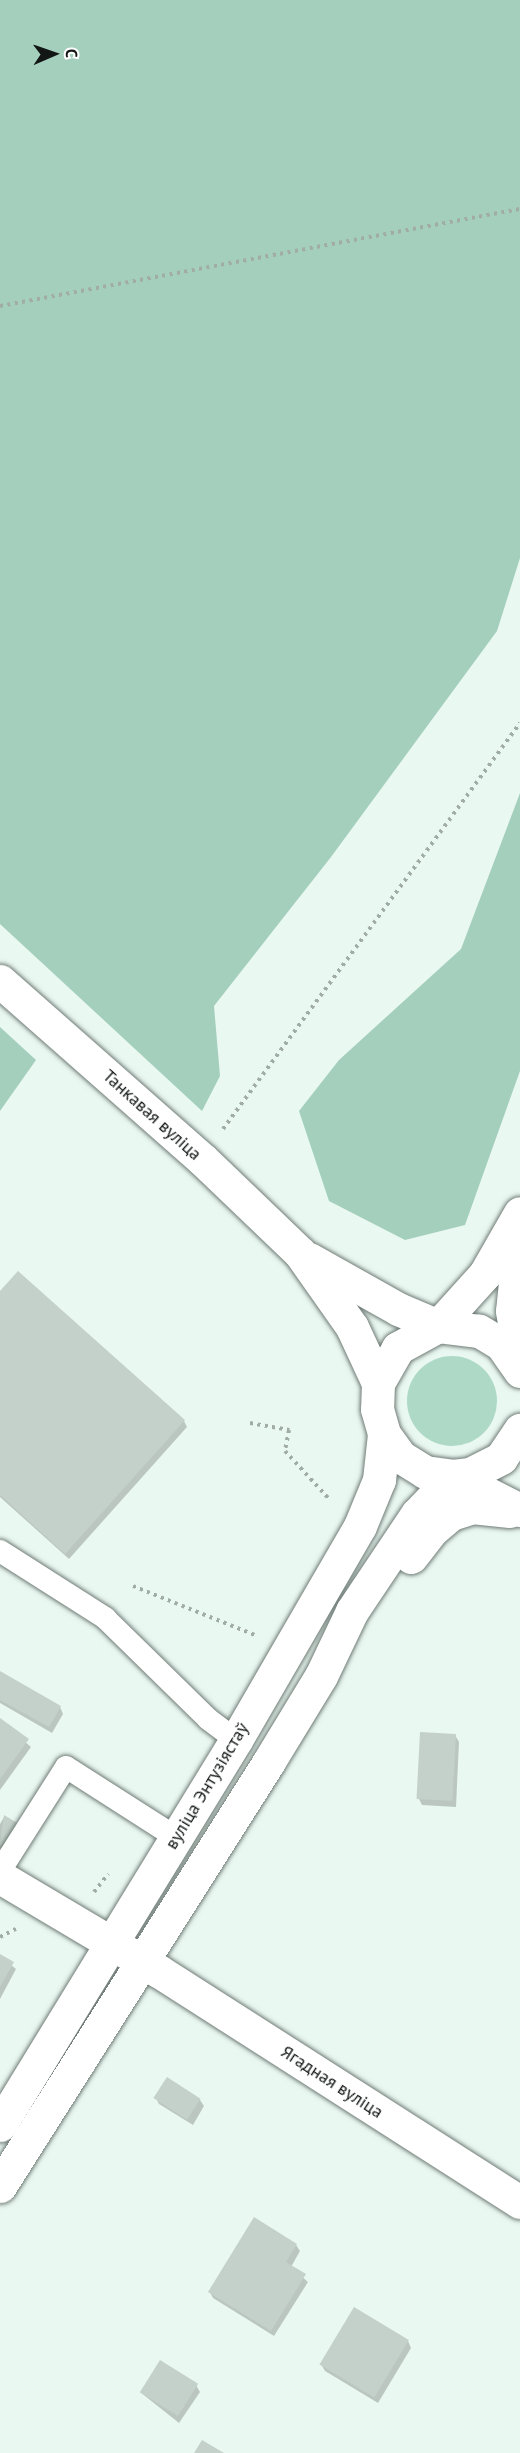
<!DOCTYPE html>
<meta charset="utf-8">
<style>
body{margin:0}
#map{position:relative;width:520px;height:2453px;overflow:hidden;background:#eaf8f2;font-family:"PT Sans",sans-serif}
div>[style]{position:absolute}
.green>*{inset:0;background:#aed9c7}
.round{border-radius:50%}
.forest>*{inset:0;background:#a4cfbd}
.shadow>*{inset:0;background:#0003}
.building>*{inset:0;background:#c4d1cb;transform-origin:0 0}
.path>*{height:4px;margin-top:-2px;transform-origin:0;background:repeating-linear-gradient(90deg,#a1aca7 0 3px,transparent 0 7.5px)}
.roads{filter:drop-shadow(0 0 2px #6f7b76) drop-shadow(0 0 2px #6f7b76)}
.lane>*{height:22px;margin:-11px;padding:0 11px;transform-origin:11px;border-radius:11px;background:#fff}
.street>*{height:33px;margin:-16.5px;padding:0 16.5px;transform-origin:16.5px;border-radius:16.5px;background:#fff}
.secondary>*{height:33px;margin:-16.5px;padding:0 16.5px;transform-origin:16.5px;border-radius:16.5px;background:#fff}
span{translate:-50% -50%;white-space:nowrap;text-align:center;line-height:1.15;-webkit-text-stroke:4.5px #fff;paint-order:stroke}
.street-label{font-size:18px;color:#121715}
.north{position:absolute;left:24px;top:24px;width:60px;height:60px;-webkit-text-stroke:4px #fff;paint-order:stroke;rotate:88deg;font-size:16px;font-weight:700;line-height:24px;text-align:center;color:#121715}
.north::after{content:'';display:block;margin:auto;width:21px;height:27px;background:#121715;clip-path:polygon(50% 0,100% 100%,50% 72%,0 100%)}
</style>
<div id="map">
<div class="green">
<div class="round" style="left:407px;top:1356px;width:90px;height:90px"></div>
</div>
<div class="forest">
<div style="clip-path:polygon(0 0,520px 0,520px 558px,497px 631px,331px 857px,214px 1006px,220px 1076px,202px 1111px,0 924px)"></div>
<div style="clip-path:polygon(520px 793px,520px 1071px,465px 1225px,405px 1240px,329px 1201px,299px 1111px,339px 1060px,461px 949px)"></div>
<div style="clip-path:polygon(0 1027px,36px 1060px,0 1111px)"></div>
</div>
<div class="shadow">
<div style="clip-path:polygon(0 1293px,184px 1421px,187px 1427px,69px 1559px,0 1497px)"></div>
<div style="clip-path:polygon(0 1673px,60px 1707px,63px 1714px,52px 1733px,0 1703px)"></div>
<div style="clip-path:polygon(0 1720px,31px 1747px,0 1790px)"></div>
<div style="clip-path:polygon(455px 1735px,459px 1742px,456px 1807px,422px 1805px,419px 1799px)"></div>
<div style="clip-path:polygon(4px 1817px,9px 1853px,0 1848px,0 1824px)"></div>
<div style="clip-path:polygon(0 1956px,16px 1969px,0 1999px)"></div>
<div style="clip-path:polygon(156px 2098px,200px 2100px,204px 2106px,193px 2125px,159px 2104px)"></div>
<div style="clip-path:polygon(296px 2245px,300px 2251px,291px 2267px,308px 2282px,274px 2336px,213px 2298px,210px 2292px)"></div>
<div style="clip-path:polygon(408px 2341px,411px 2348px,378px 2403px,325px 2371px,321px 2364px)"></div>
<div style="clip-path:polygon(196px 2385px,200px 2392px,179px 2423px,140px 2392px)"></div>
</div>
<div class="building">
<div style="clip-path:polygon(18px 1271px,185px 1420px,65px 1554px,0 1495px,0 1291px)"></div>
<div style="clip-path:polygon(0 1671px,61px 1706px,49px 1727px,0 1700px)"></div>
<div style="clip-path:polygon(0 1718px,29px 1739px,0 1779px)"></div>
<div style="left:420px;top:1732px;width:36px;height:67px;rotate:3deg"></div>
<div style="clip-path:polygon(4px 1815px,19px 1824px,5px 1848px,0 1845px)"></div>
<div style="clip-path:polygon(0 1954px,14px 1962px,0 1987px)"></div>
<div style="left:167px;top:2077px;width:40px;height:25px;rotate:33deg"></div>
<div style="clip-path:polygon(254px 2217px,297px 2244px,286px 2262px,306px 2274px,271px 2331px,208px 2292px)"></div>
<div style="left:354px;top:2307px;width:64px;height:67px;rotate:31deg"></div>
<div style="left:160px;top:2360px;width:45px;height:38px;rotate:32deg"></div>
<div style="clip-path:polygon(202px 2440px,224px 2453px,194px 2453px)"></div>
</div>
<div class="path">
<div style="left:0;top:306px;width:529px;rotate:-10.57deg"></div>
<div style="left:223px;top:1129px;width:503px;rotate:-53.81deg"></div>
<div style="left:250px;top:1423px;width:40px;rotate:10deg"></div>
<div style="left:289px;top:1430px;width:21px;rotate:101deg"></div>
<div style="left:285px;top:1451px;width:67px;rotate:47.4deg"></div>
<div style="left:133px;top:1586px;width:131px;rotate:21.9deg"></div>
<div style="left:94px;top:1892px;width:23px;rotate:-52deg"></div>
<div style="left:0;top:1937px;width:18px;rotate:-27deg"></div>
</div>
<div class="roads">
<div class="lane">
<div style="left:0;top:1551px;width:125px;rotate:32.5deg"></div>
<div style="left:105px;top:1618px;width:144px;rotate:44.4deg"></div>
<div style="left:208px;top:1719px;width:35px;rotate:37deg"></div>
<div style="left:0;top:1871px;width:123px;rotate:-57.6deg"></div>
<div style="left:66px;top:1767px;width:132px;rotate:32.6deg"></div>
</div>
<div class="street">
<div style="left:0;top:981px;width:269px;rotate:41.4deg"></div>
<div style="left:202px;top:1159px;width:136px;rotate:43.8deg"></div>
<div style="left:300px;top:1253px;width:90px;rotate:54.9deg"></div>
<div style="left:352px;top:1327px;width:62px;rotate:65.1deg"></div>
<div style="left:309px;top:1259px;width:102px;rotate:29.3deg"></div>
<div style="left:398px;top:1309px;width:43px;rotate:23deg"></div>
<div style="left:0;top:1877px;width:186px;rotate:30.7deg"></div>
<div style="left:160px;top:1972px;width:427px;rotate:32.6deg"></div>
</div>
<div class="secondary">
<div style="left:520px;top:1234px;width:77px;rotate:95.9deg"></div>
<div style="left:512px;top:1311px;width:48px;rotate:80.3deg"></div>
<div style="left:438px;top:1326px;width:70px;rotate:-47.9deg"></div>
<div style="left:485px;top:1274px;width:70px;rotate:-60.2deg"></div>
<div style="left:520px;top:1371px;width:33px;rotate:-125deg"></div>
<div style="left:501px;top:1344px;width:26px;rotate:-149deg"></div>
<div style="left:479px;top:1331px;width:41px;rotate:-173deg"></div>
<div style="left:438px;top:1326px;width:46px;rotate:151.2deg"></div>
<div style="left:398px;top:1348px;width:40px;rotate:119.7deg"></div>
<div style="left:378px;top:1383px;width:26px;rotate:92deg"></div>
<div style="left:377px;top:1409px;width:26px;rotate:74deg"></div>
<div style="left:384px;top:1434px;width:29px;rotate:54deg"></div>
<div style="left:401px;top:1457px;width:28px;rotate:32deg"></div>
<div style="left:425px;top:1472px;width:28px;rotate:8deg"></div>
<div style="left:453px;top:1476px;width:75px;rotate:26.9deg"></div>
<div style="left:453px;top:1476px;width:17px;rotate:-7deg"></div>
<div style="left:470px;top:1474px;width:35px;rotate:-27deg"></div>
<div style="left:501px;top:1458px;width:34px;rotate:-56deg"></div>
<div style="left:411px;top:1557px;width:34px;rotate:-52deg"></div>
<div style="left:432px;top:1530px;width:25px;rotate:-40deg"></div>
<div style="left:451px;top:1514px;width:22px;rotate:-18deg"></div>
<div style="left:472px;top:1507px;width:38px;rotate:6deg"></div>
<div style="left:0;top:2125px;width:452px;rotate:-58.5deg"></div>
<div style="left:236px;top:1740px;width:247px;rotate:-59.9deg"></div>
<div style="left:360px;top:1526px;width:50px;rotate:-67.6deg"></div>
<div style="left:379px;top:1480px;width:46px;rotate:-83.8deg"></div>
<div style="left:0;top:2186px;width:501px;rotate:-57.64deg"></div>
<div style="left:268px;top:1763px;width:102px;rotate:-58.7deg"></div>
<div style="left:321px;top:1676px;width:72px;rotate:-64.5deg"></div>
<div style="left:352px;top:1611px;width:117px;rotate:-56.2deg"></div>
<div style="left:417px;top:1514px;width:52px;rotate:-46.5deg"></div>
</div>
</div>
<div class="street-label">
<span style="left:152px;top:1115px;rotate:42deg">Танкавая вуліца</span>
<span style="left:207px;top:1786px;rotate:-59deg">вуліца Энтузіястаў</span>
<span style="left:332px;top:2082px;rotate:33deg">Ягадная вуліца</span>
</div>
<div class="north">С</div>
</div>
